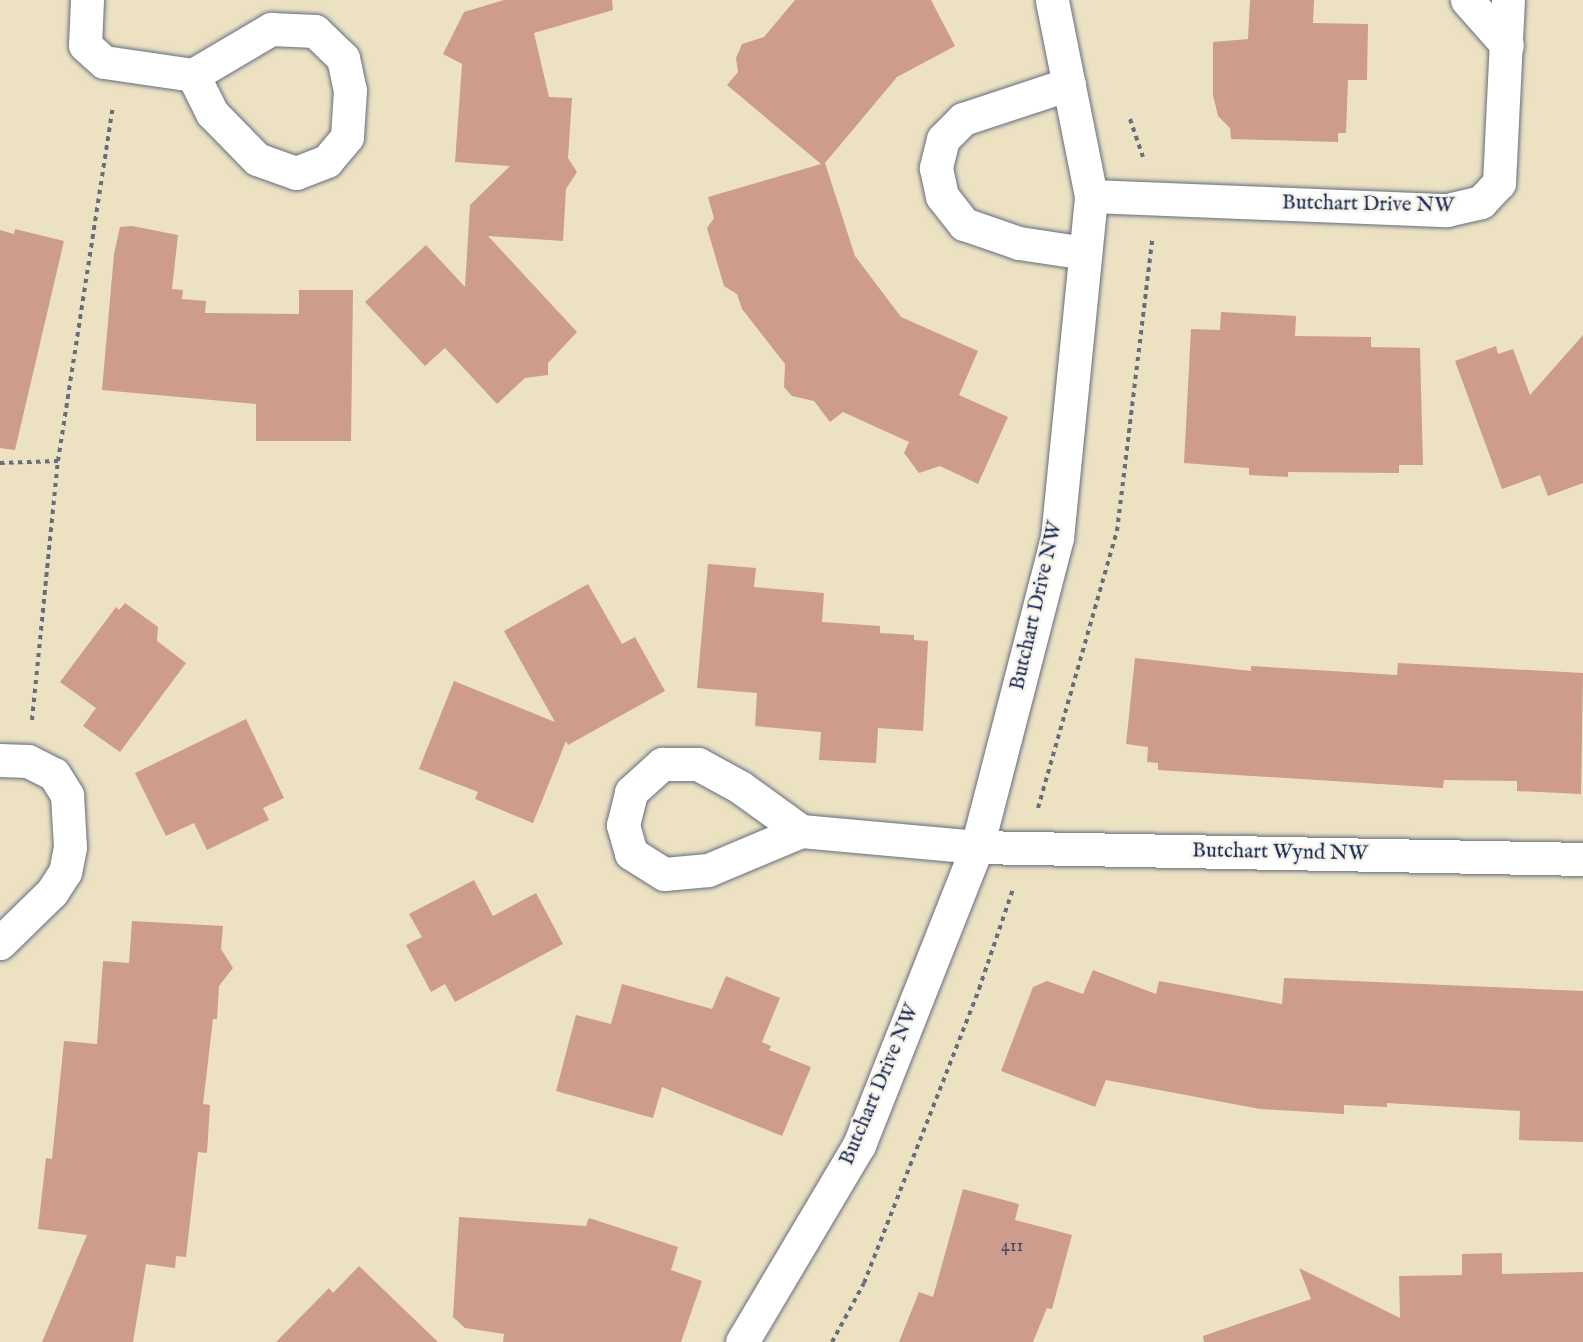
<!DOCTYPE html>
<style>
body{margin:0}
#map{position:relative;width:1583px;height:1342px;overflow:hidden;background:#ece2c2;font-family:"IM FELL English",serif}
div>[style]{position:absolute}
.building>*{inset:0;background:#cd9c8c}
.path>*{height:4px;margin-top:-2px;transform-origin:0;background:repeating-linear-gradient(90deg,#646e81 0 4.5px,transparent 0 9px)}
.roads{filter:drop-shadow(0 0 2px #646e81) drop-shadow(0 0 2px #646e81)}
.street>*{height:33px;margin:-16.5px;padding:0 16.5px;transform-origin:16.5px;border-radius:16.5px;background:#fff}
span{translate:-50% -50%;white-space:nowrap;text-align:center;line-height:1.15;-webkit-text-stroke:5px #f7f3e8;paint-order:stroke}
.number-label{font-size:18px;color:#484a6a}
.number-label span{-webkit-text-stroke-width:0}
.street-label{font-size:21px;color:#1b2f5e}
</style>
<div id="map">
<div class="building">
<div style="clip-path:polygon(504px 0,612px 0,613px 10px,534px 33px,549px 97px,572px 98px,568px 158px,577px 172px,566px 189px,563px 241px,488px 236px,577px 332px,548px 363px,548px 375px,525px 378px,497px 404px,445px 348px,425px 366px,365px 302px,426px 245px,465px 287px,470px 205px,510px 166px,455px 162px,462px 64px,443px 54px,464px 12px)"></div>
<div style="clip-path:polygon(795px 0,931px 0,955px 46px,897px 77px,825px 163px,855px 256px,901px 317px,978px 351px,959px 395px,1008px 417px,978px 484px,940px 466px,919px 473px,904px 453px,909px 442px,843px 412px,830px 422px,814px 401px,792px 396px,784px 387px,785px 364px,742px 309px,737px 294px,724px 286px,707px 228px,714px 218px,708px 197px,821px 164px,727px 85px,738px 72px,736px 58px,742px 44px,764px 37px)"></div>
<div style="clip-path:polygon(1250px 0,1314px 0,1313px 23px,1368px 24px,1367px 80px,1348px 80px,1346px 133px,1338px 133px,1338px 142px,1231px 139px,1230px 128px,1218px 116px,1213px 95px,1213px 42px,1248px 39px)"></div>
<div style="clip-path:polygon(132px 226px,178px 235px,172px 289px,183px 290px,182px 299px,206px 301px,205px 313px,299px 314px,299px 290px,353px 290px,351px 441px,256px 441px,256px 404px,102px 390px,114px 254px,120px 227px)"></div>
<div style="clip-path:polygon(15px 229px,64px 241px,15px 450px,0 448px,0 230px,14px 234px)"></div>
<div style="clip-path:polygon(1221px 312px,1296px 316px,1295px 336px,1371px 337px,1371px 347px,1420px 348px,1423px 465px,1399px 465px,1399px 473px,1288px 472px,1288px 477px,1249px 475px,1249px 468px,1184px 463px,1191px 329px,1220px 330px)"></div>
<div style="clip-path:polygon(1583px 335px,1583px 483px,1548px 496px,1540px 475px,1502px 489px,1455px 361px,1496px 346px,1498px 354px,1513px 349px,1530px 395px)"></div>
<div style="clip-path:polygon(708px 564px,756px 568px,754px 587px,824px 593px,822px 622px,880px 626px,880px 633px,914px 635px,914px 640px,928px 641px,923px 731px,878px 728px,876px 763px,819px 760px,821px 732px,755px 726px,757px 693px,697px 688px)"></div>
<div style="clip-path:polygon(588px 584px,622px 644px,635px 637px,665px 691px,568px 745px,566px 741px,533px 823px,475px 799px,478px 792px,419px 769px,454px 681px,555px 722px,504px 631px)"></div>
<div style="clip-path:polygon(125px 603px,158px 627px,157px 641px,186px 663px,120px 752px,83px 726px,96px 708px,60px 682px,116px 607px,119px 610px)"></div>
<div style="clip-path:polygon(1135px 658px,1251px 671px,1251px 666px,1397px 675px,1398px 663px,1583px 673px,1581px 794px,1517px 791px,1517px 781px,1444px 780px,1443px 788px,1158px 770px,1158px 763px,1147px 762px,1148px 747px,1126px 744px)"></div>
<div style="clip-path:polygon(246px 719px,284px 798px,263px 808px,269px 820px,207px 850px,194px 823px,166px 836px,135px 773px)"></div>
<div style="clip-path:polygon(474px 880px,493px 916px,536px 893px,563px 944px,455px 1002px,445px 984px,431px 992px,406px 945px,422px 937px,409px 914px)"></div>
<div style="clip-path:polygon(132px 921px,223px 926px,221px 949px,233px 968px,219px 986px,217px 1019px,213px 1019px,203px 1104px,210px 1105px,207px 1153px,198px 1152px,186px 1257px,176px 1256px,175px 1268px,146px 1264px,133px 1342px,42px 1342px,87px 1235px,38px 1229px,46px 1158px,52px 1159px,64px 1041px,97px 1044px,103px 961px,129px 963px)"></div>
<div style="clip-path:polygon(1093px 970px,1156px 994px,1159px 981px,1282px 1004px,1284px 978px,1583px 991px,1583px 1142px,1519px 1140px,1520px 1111px,1387px 1103px,1387px 1107px,1344px 1105px,1344px 1114px,1260px 1109px,1106px 1080px,1095px 1107px,1001px 1071px,1033px 987px,1047px 981px,1083px 994px)"></div>
<div style="clip-path:polygon(726px 976px,780px 998px,762px 1042px,771px 1046px,769px 1050px,811px 1067px,782px 1136px,662px 1087px,653px 1118px,556px 1091px,576px 1015px,611px 1024px,622px 984px,712px 1009px)"></div>
<div style="clip-path:polygon(963px 1189px,1019px 1204px,1015px 1220px,1072px 1235px,1052px 1309px,1047px 1308px,1033px 1342px,899px 1342px,919px 1292px,933px 1297px)"></div>
<div style="clip-path:polygon(459px 1217px,586px 1226px,589px 1218px,678px 1247px,671px 1270px,702px 1281px,681px 1342px,503px 1342px,504px 1334px,465px 1328px,453px 1317px)"></div>
<div style="clip-path:polygon(1502px 1253px,1502px 1274px,1583px 1272px,1583px 1342px,1204px 1342px,1203px 1336px,1311px 1299px,1299px 1268px,1400px 1318px,1399px 1276px,1462px 1275px,1462px 1254px)"></div>
<div style="clip-path:polygon(359px 1266px,438px 1342px,276px 1342px,329px 1288px,333px 1293px)"></div>
</div>
<div class="path">
<div style="left:1130px;top:119px;width:40px;rotate:71.1deg"></div>
<div style="left:0;top:463px;width:58px;rotate:-2deg"></div>
<div style="left:32px;top:720px;width:260px;rotate:-84.3deg"></div>
<div style="left:58px;top:461px;width:359px;rotate:-81.2deg"></div>
<div style="left:1038px;top:808px;width:288px;rotate:-74.1deg"></div>
<div style="left:1117px;top:531px;width:293px;rotate:-83.1deg"></div>
<div style="left:832px;top:1342px;width:67px;rotate:-61.5deg"></div>
<div style="left:864px;top:1283px;width:316px;rotate:-68.6deg"></div>
<div style="left:979px;top:989px;width:106px;rotate:-71.2deg"></div>
</div>
<div class="roads">
<div class="street">
<div style="left:87px;top:0;width:45px;rotate:92.5deg"></div>
<div style="left:85px;top:45px;width:25px;rotate:42deg"></div>
<div style="left:104px;top:62px;width:90px;rotate:8.3deg"></div>
<div style="left:193px;top:75px;width:91px;rotate:-30.5deg"></div>
<div style="left:271px;top:29px;width:44px;rotate:2.6deg"></div>
<div style="left:315px;top:31px;width:39px;rotate:44deg"></div>
<div style="left:343px;top:58px;width:33px;rotate:78deg"></div>
<div style="left:350px;top:90px;width:47px;rotate:93.7deg"></div>
<div style="left:347px;top:137px;width:31px;rotate:130deg"></div>
<div style="left:327px;top:161px;width:33px;rotate:159deg"></div>
<div style="left:296px;top:173px;width:41px;rotate:-160.3deg"></div>
<div style="left:257px;top:159px;width:64px;rotate:-134.4deg"></div>
<div style="left:212px;top:113px;width:42px;rotate:-116.6deg"></div>
<div style="left:1467px;top:0;width:60px;rotate:48.4deg"></div>
<div style="left:1069px;top:84px;width:112px;rotate:161.7deg"></div>
<div style="left:963px;top:119px;width:28px;rotate:135deg"></div>
<div style="left:943px;top:139px;width:30px;rotate:104deg"></div>
<div style="left:936px;top:168px;width:29px;rotate:78deg"></div>
<div style="left:942px;top:196px;width:36px;rotate:52deg"></div>
<div style="left:964px;top:224px;width:58px;rotate:19.1deg"></div>
<div style="left:1019px;top:243px;width:67px;rotate:8.6deg"></div>
<div style="left:1091px;top:196px;width:356px;rotate:2.3deg"></div>
<div style="left:1447px;top:210px;width:35px;rotate:-13deg"></div>
<div style="left:1481px;top:202px;width:26px;rotate:-47deg"></div>
<div style="left:1499px;top:183px;width:183px;rotate:-87.2deg"></div>
<div style="left:0;top:760px;width:28px;rotate:2deg"></div>
<div style="left:28px;top:761px;width:29px;rotate:27deg"></div>
<div style="left:54px;top:774px;width:25px;rotate:58deg"></div>
<div style="left:67px;top:795px;width:52px;rotate:86.7deg"></div>
<div style="left:70px;top:847px;width:25px;rotate:101deg"></div>
<div style="left:65px;top:872px;width:24px;rotate:123deg"></div>
<div style="left:52px;top:892px;width:73px;rotate:135.6deg"></div>
<div style="left:801px;top:831px;width:101px;rotate:157.2deg"></div>
<div style="left:708px;top:870px;width:44px;rotate:174.8deg"></div>
<div style="left:664px;top:874px;width:39px;rotate:-148deg"></div>
<div style="left:631px;top:853px;width:29px;rotate:-106deg"></div>
<div style="left:623px;top:825px;width:34px;rotate:-76deg"></div>
<div style="left:631px;top:792px;width:42px;rotate:-42.1deg"></div>
<div style="left:662px;top:764px;width:36px"></div>
<div style="left:698px;top:764px;width:48px;rotate:28.7deg"></div>
<div style="left:740px;top:787px;width:75px;rotate:35.8deg"></div>
<div style="left:801px;top:831px;width:177px;rotate:5.2deg"></div>
<div style="left:977px;top:847px;width:606px;rotate:1.13deg"></div>
<div style="left:742px;top:1342px;width:229px;rotate:-59.3deg"></div>
<div style="left:859px;top:1145px;width:321px;rotate:-68.4deg"></div>
<div style="left:977px;top:847px;width:319px;rotate:-75.5deg"></div>
<div style="left:1057px;top:538px;width:344px;rotate:-84.3deg"></div>
<div style="left:1091px;top:196px;width:200px;rotate:-101.3deg"></div>
</div>
</div>
<div class="number-label">
<span style="left:1012px;top:1247px">411</span>
</div>
<div class="street-label">
<span style="left:1368px;top:205px;rotate:1deg">Butchart Drive NW</span>
<span style="left:1037px;top:606px;rotate:-77deg">Butchart Drive NW</span>
<span style="left:1280px;top:853px;rotate:1deg">Butchart Wynd NW</span>
<span style="left:880px;top:1085px;rotate:-67deg">Butchart Drive NW</span>
</div>
</div>
